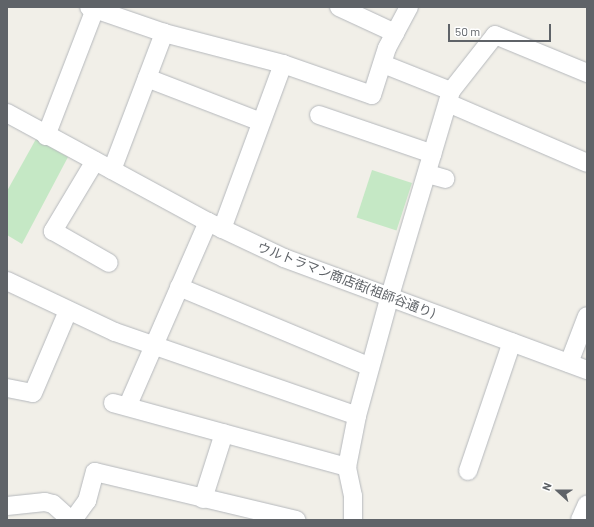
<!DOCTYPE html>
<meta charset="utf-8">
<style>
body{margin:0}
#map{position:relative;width:594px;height:527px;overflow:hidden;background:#f1efe8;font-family:Barlow,"Noto Sans JP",sans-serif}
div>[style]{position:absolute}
.green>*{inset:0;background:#c5e8c5;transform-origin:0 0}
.roads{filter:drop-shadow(0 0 1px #b5b8bc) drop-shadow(0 0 1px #b5b8bc)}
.minor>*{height:18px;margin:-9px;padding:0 9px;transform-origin:9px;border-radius:9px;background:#fff}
span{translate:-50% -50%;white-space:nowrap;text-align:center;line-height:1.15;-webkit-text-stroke:3px #fff;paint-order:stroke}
.street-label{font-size:13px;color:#5f6368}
.frame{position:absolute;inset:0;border:8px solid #5f6368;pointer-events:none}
.north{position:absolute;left:538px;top:471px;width:40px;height:40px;-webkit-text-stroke:3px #fff;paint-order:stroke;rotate:291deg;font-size:11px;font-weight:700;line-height:16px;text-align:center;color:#5f6368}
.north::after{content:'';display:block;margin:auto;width:14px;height:18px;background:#5f6368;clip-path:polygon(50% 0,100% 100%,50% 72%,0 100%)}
.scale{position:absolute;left:448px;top:24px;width:103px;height:18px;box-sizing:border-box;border:2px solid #5f6368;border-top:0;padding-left:5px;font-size:12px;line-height:14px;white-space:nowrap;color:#5f6368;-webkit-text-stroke:3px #fff;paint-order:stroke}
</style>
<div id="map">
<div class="green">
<div style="clip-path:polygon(36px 139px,68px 157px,22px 244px,7px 235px,7px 191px)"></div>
<div style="left:372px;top:170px;width:42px;height:50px;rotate:18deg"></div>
</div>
<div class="roads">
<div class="minor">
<div style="left:89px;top:7px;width:79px;rotate:19.1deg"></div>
<div style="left:164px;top:33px;width:123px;rotate:14.6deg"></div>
<div style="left:283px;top:64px;width:94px;rotate:19.2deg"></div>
<div style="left:372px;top:95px;width:49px;rotate:-72.3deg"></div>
<div style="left:387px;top:48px;width:47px;rotate:-61.8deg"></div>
<div style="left:339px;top:7px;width:62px;rotate:24.9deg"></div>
<div style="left:383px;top:64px;width:73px;rotate:21.7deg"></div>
<div style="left:147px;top:78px;width:122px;rotate:21.1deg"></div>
<div style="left:448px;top:103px;width:151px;rotate:23.3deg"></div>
<div style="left:7px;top:113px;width:229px;rotate:28.5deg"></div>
<div style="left:208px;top:222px;width:84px;rotate:25.3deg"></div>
<div style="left:284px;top:258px;width:323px;rotate:20.3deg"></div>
<div style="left:319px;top:115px;width:120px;rotate:18.9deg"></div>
<div style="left:46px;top:136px;width:136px;rotate:-68.9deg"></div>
<div style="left:95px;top:161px;width:82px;rotate:121deg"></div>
<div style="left:53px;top:231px;width:64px;rotate:29.7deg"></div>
<div style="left:112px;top:170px;width:147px;rotate:-69.2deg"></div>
<div style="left:428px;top:174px;width:18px;rotate:16deg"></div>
<div style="left:222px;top:229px;width:176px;rotate:-69.7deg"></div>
<div style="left:7px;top:281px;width:119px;rotate:25.3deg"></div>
<div style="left:115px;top:332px;width:256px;rotate:19.1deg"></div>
<div style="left:179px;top:287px;width:207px;rotate:22.7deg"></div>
<div style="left:569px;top:363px;width:50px;rotate:-69deg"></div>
<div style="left:7px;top:388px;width:26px;rotate:11deg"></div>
<div style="left:33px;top:393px;width:89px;rotate:-66.9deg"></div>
<div style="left:113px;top:403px;width:243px;rotate:15.3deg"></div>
<div style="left:128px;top:405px;width:200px;rotate:-66.4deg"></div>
<div style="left:468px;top:471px;width:136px;rotate:-71.2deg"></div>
<div style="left:203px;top:499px;width:69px;rotate:-72.3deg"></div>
<div style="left:7px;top:506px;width:38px;rotate:-6deg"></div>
<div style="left:45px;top:502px;width:8px;rotate:14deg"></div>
<div style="left:53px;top:504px;width:24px;rotate:42deg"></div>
<div style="left:73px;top:520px;width:24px;rotate:-54deg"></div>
<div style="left:87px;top:501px;width:30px;rotate:-75deg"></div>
<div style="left:95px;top:472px;width:207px;rotate:13.4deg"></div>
<div style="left:353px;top:520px;width:24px;rotate:-90deg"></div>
<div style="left:353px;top:496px;width:30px;rotate:-102deg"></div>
<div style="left:347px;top:467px;width:52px;rotate:-78.9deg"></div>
<div style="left:357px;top:416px;width:121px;rotate:-74.7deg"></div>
<div style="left:389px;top:299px;width:217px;rotate:-73.4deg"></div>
<div style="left:451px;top:91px;width:71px;rotate:-51.8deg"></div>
<div style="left:495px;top:35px;width:100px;rotate:22.4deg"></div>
<div style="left:580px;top:520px;width:17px;rotate:-66deg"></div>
</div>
</div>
<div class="street-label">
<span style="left:346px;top:280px;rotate:21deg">ウルトラマン商店街(祖師谷通り)</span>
</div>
<div class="frame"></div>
<div class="north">N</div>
<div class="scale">50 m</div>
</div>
